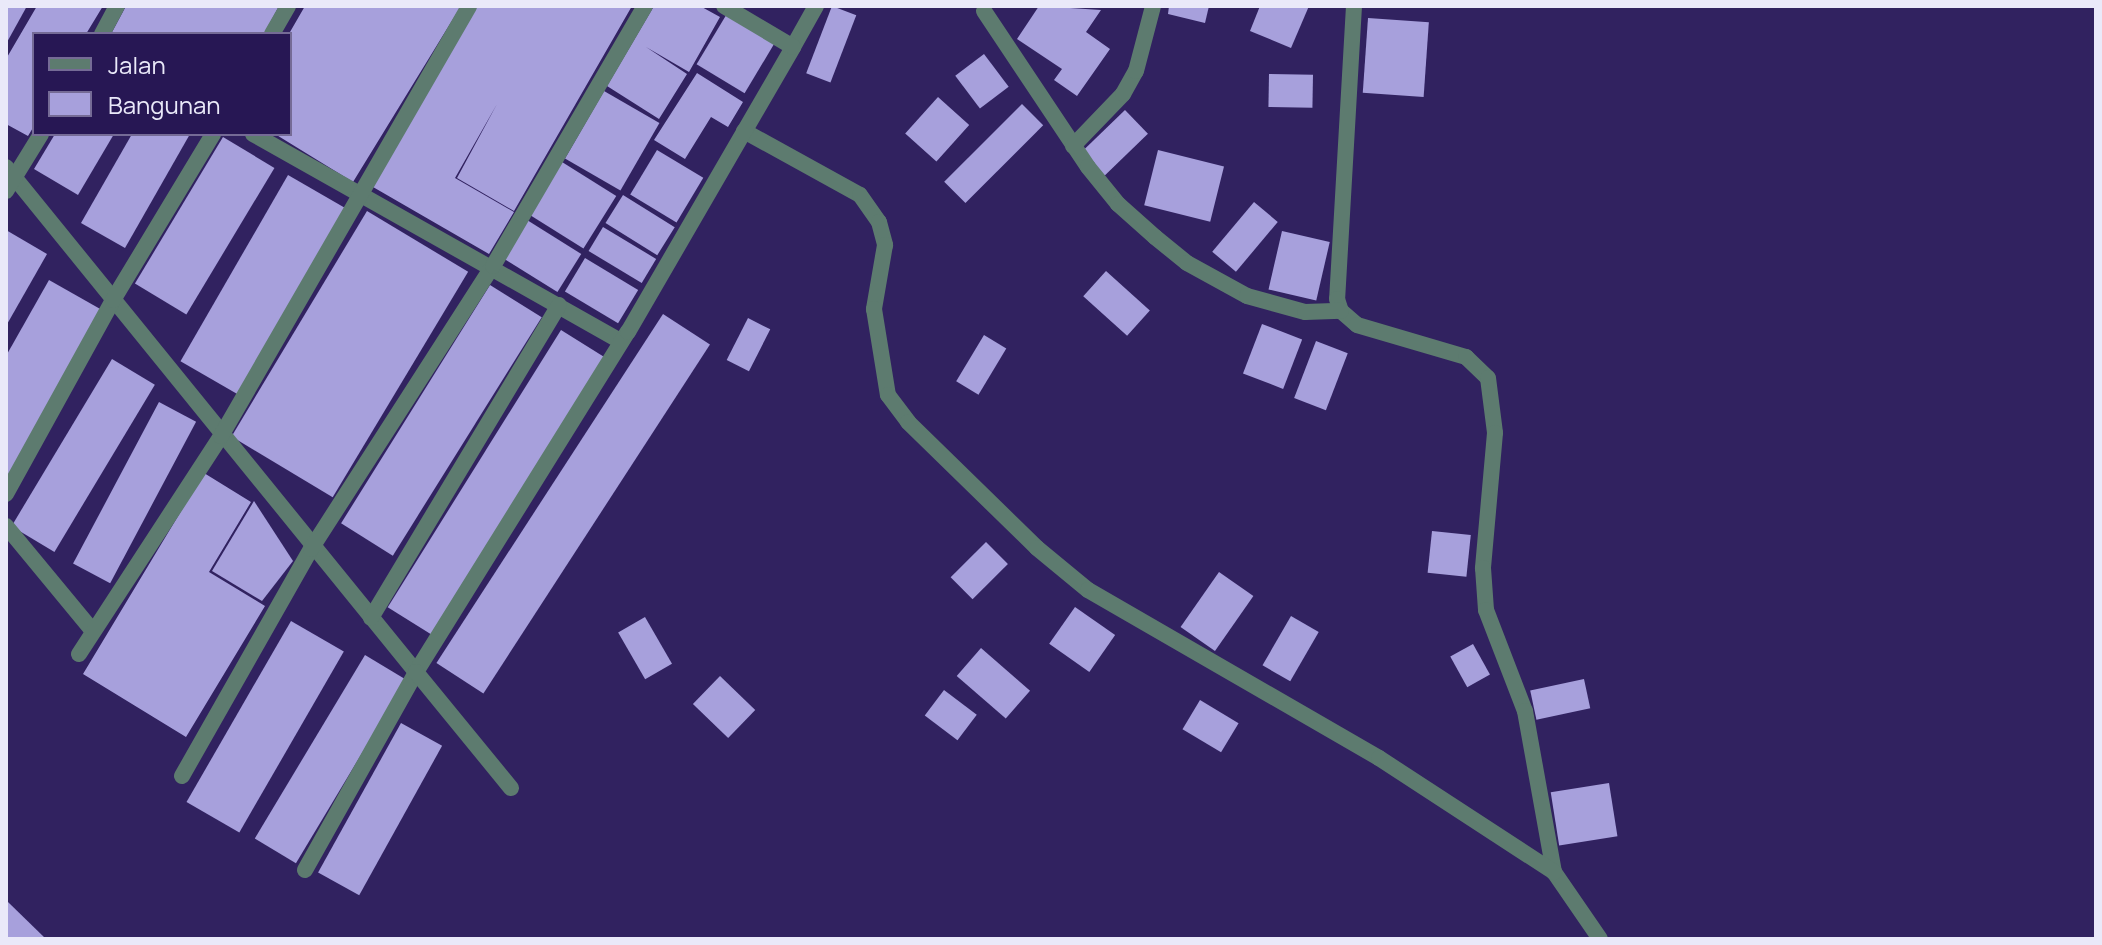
<!DOCTYPE html>
<style>
body{margin:0}
#map{position:relative;width:2102px;height:945px;overflow:hidden;background:#312260;font-family:Manrope,sans-serif}
div>[style]{position:absolute}
.building>*{inset:0;background:#a7a0dc;transform-origin:0 0}
.minor>*{height:16px;margin:-8px;padding:0 8px;transform-origin:8px;border-radius:8px;background:#5d7b6f}
span{translate:-50% -50%;white-space:nowrap;text-align:center;line-height:1.15;-webkit-text-stroke:8px #271754;paint-order:stroke}
.frame{position:absolute;inset:0;border:8px solid #eae9f9;pointer-events:none}
.legend{position:absolute;left:32px;top:32px;width:260px;height:104px;box-sizing:border-box;background:#271754;border:2px solid #756b96;margin:0;padding:10px 14px;list-style:none;font-size:24px;color:#eae9f9}
.legend li{display:flex;align-items:center;gap:16px;height:40px}
.legend b{width:40px;border:2px solid #756b96}
</style>
<div id="map">
<div class="building">
<div style="clip-path:polygon(6px 6px,27px 6px,6px 44px)"></div>
<div style="clip-path:polygon(37px 6px,103px 6px,86px 34px,34px 34px,34px 126px,28px 136px,6px 124px,6px 59px)"></div>
<div style="clip-path:polygon(126px 6px,279px 6px,264px 34px,111px 34px)"></div>
<div style="clip-path:polygon(305px 6px,461px 6px,353px 182px,275px 134px,290px 134px,290px 32px)"></div>
<div style="clip-path:polygon(477px 6px,632px 6px,514px 211px,457px 178px,497px 104px,455px 178px,514px 212px,489px 254px,373px 187px)"></div>
<div style="clip-path:polygon(654px 6px,700px 6px,720px 17px,689px 72px,646px 47px,687px 74px,659px 119px,607px 86px)"></div>
<div style="left:832px;top:6px;width:26px;height:72px;rotate:21deg"></div>
<div style="clip-path:polygon(1039px 6px,1101px 10px,1086px 32px,1110px 49px,1077px 96px,1054px 80px,1062px 69px,1017px 39px)"></div>
<div style="clip-path:polygon(1169px 6px,1209px 6px,1205px 23px,1168px 14px)"></div>
<div style="clip-path:polygon(1260px 6px,1309px 6px,1291px 48px,1250px 31px)"></div>
<div style="left:728px;top:12px;width:56px;height:61px;rotate:31deg"></div>
<div style="left:1368px;top:18px;width:61px;height:75px;rotate:4deg"></div>
<div style="left:984px;top:54px;width:41px;height:36px;rotate:53deg"></div>
<div style="clip-path:polygon(697px 73px,743px 102px,728px 127px,711px 117px,685px 159px,654px 140px)"></div>
<div style="left:1269px;top:74px;width:44px;height:33px;rotate:1deg"></div>
<div style="left:604px;top:91px;width:64px;height:78px;rotate:30deg"></div>
<div style="left:938px;top:97px;width:42px;height:49px;rotate:42deg"></div>
<div style="left:1022px;top:104px;width:30px;height:110px;rotate:45deg"></div>
<div style="left:1125px;top:110px;width:33px;height:60px;rotate:46deg"></div>
<div style="clip-path:polygon(55px 134px,114px 134px,78px 195px,34px 169px)"></div>
<div style="clip-path:polygon(132px 134px,190px 134px,125px 248px,81px 223px)"></div>
<div style="left:223px;top:137px;width:60px;height:171px;rotate:31deg"></div>
<div style="left:657px;top:150px;width:54px;height:52px;rotate:31deg"></div>
<div style="left:1158px;top:150px;width:68px;height:57px;rotate:14deg"></div>
<div style="left:562px;top:162px;width:64px;height:62px;rotate:32deg"></div>
<div style="left:288px;top:175px;width:67px;height:215px;rotate:30deg"></div>
<div style="left:623px;top:195px;width:61px;height:33px;rotate:32deg"></div>
<div style="left:1254px;top:202px;width:31px;height:65px;rotate:40deg"></div>
<div style="left:367px;top:211px;width:118px;height:263px;rotate:31deg"></div>
<div style="left:527px;top:220px;width:64px;height:45px;rotate:32deg"></div>
<div style="left:603px;top:227px;width:62px;height:28px;rotate:31deg"></div>
<div style="clip-path:polygon(6px 230px,47px 254px,6px 326px)"></div>
<div style="left:1282px;top:231px;width:49px;height:60px;rotate:13deg"></div>
<div style="left:585px;top:258px;width:62px;height:39px;rotate:31deg"></div>
<div style="left:1106px;top:271px;width:59px;height:34px;rotate:42deg"></div>
<div style="clip-path:polygon(49px 280px,102px 310px,6px 480px,6px 356px)"></div>
<div style="left:490px;top:285px;width:61px;height:281px;rotate:32deg"></div>
<div style="left:663px;top:314px;width:56px;height:416px;rotate:33deg"></div>
<div style="left:748px;top:318px;width:25px;height:47px;rotate:27deg"></div>
<div style="left:1262px;top:324px;width:43px;height:53px;rotate:21deg"></div>
<div style="left:561px;top:330px;width:51px;height:327px;rotate:32deg"></div>
<div style="left:984px;top:335px;width:26px;height:54px;rotate:31deg"></div>
<div style="left:1316px;top:341px;width:34px;height:61px;rotate:21deg"></div>
<div style="left:112px;top:359px;width:50px;height:195px;rotate:31deg"></div>
<div style="left:159px;top:402px;width:42px;height:183px;rotate:28deg"></div>
<div style="clip-path:polygon(204px 473px,251px 502px,209px 572px,265px 606px,186px 737px,83px 674px)"></div>
<div style="clip-path:polygon(254px 501px,293px 561px,262px 601px,212px 571px)"></div>
<div style="left:1432px;top:531px;width:39px;height:42px;rotate:6deg"></div>
<div style="left:986px;top:542px;width:31px;height:50px;rotate:45deg"></div>
<div style="left:1219px;top:572px;width:42px;height:67px;rotate:35deg"></div>
<div style="left:1075px;top:607px;width:49px;height:45px;rotate:35deg"></div>
<div style="left:1291px;top:616px;width:32px;height:57px;rotate:30deg"></div>
<div style="left:645px;top:617px;width:54px;height:31px;rotate:60deg"></div>
<div style="left:291px;top:621px;width:61px;height:209px;rotate:30deg"></div>
<div style="left:1473px;top:644px;width:35px;height:26px;rotate:61deg"></div>
<div style="left:981px;top:648px;width:65px;height:37px;rotate:41deg"></div>
<div style="left:365px;top:655px;width:48px;height:214px;rotate:31deg"></div>
<div style="left:720px;top:676px;width:49px;height:39px;rotate:44deg"></div>
<div style="left:1584px;top:679px;width:30px;height:55px;rotate:78deg"></div>
<div style="left:944px;top:690px;width:41px;height:32px;rotate:37deg"></div>
<div style="left:1200px;top:700px;width:45px;height:34px;rotate:31deg"></div>
<div style="left:401px;top:723px;width:47px;height:171px;rotate:29deg"></div>
<div style="left:1609px;top:783px;width:54px;height:59px;rotate:81deg"></div>
<div style="clip-path:polygon(8px 902px,46px 939px,6px 939px)"></div>
</div>
<div class="minor">
<div style="left:1354px;top:6px;width:293px;rotate:93.3deg"></div>
<div style="left:1337px;top:299px;width:13px;rotate:72deg"></div>
<div style="left:1341px;top:311px;width:21px;rotate:41deg"></div>
<div style="left:1357px;top:325px;width:114px;rotate:16.4deg"></div>
<div style="left:1466px;top:357px;width:30px;rotate:44deg"></div>
<div style="left:1488px;top:378px;width:55px;rotate:82.7deg"></div>
<div style="left:1495px;top:433px;width:136px;rotate:95.1deg"></div>
<div style="left:1483px;top:568px;width:42px;rotate:85.9deg"></div>
<div style="left:1486px;top:610px;width:108px;rotate:68.9deg"></div>
<div style="left:1525px;top:711px;width:164px;rotate:79.8deg"></div>
<div style="left:1554px;top:872px;width:81px;rotate:55.5deg"></div>
<div style="left:984px;top:11px;width:187px;rotate:56.3deg"></div>
<div style="left:1088px;top:167px;width:48px;rotate:51deg"></div>
<div style="left:1118px;top:204px;width:50px;rotate:41.7deg"></div>
<div style="left:1155px;top:237px;width:41px;rotate:39.1deg"></div>
<div style="left:1187px;top:263px;width:68px;rotate:28.8deg"></div>
<div style="left:1247px;top:296px;width:60px;rotate:15.4deg"></div>
<div style="left:1305px;top:312px;width:36px;rotate:-2deg"></div>
<div style="left:102px;top:34px;width:32px;rotate:-62deg"></div>
<div style="left:272px;top:34px;width:32px;rotate:-60deg"></div>
<div style="left:793px;top:47px;width:47px;rotate:-60.7deg"></div>
<div style="left:744px;top:131px;width:132px;rotate:28.9deg"></div>
<div style="left:860px;top:195px;width:33px;rotate:55deg"></div>
<div style="left:879px;top:222px;width:24px;rotate:75deg"></div>
<div style="left:885px;top:245px;width:65px;rotate:99.8deg"></div>
<div style="left:874px;top:309px;width:87px;rotate:80.8deg"></div>
<div style="left:888px;top:395px;width:34px;rotate:53deg"></div>
<div style="left:908px;top:422px;width:180px;rotate:44.3deg"></div>
<div style="left:1037px;top:548px;width:66px;rotate:39.5deg"></div>
<div style="left:1088px;top:590px;width:336px;rotate:30deg"></div>
<div style="left:1379px;top:758px;width:209px;rotate:33.1deg"></div>
<div style="left:253px;top:134px;width:422px;rotate:29.4deg"></div>
<div style="left:1073px;top:146px;width:72px;rotate:-46.1deg"></div>
<div style="left:1123px;top:94px;width:26px;rotate:-61deg"></div>
<div style="left:1136px;top:71px;width:67px;rotate:-75.3deg"></div>
<div style="left:6px;top:167px;width:650px;rotate:50.93deg"></div>
<div style="left:416px;top:672px;width:401px;rotate:-58.1deg"></div>
<div style="left:628px;top:332px;width:329px;rotate:-59.9deg"></div>
<div style="left:793px;top:47px;width:80px;rotate:-149.3deg"></div>
<div style="left:6px;top:191px;width:67px;rotate:-58.4deg"></div>
<div style="left:6px;top:494px;width:222px;rotate:-61.1deg"></div>
<div style="left:113px;top:300px;width:194px;rotate:-58.9deg"></div>
<div style="left:6px;top:526px;width:136px;rotate:50.4deg"></div>
<div style="left:371px;top:618px;width:365px;rotate:-59deg"></div>
<div style="left:79px;top:654px;width:260px;rotate:-56.9deg"></div>
<div style="left:221px;top:436px;width:496px;rotate:-60deg"></div>
<div style="left:182px;top:776px;width:261px;rotate:-60.4deg"></div>
<div style="left:311px;top:549px;width:336px;rotate:-57.3deg"></div>
<div style="left:493px;top:266px;width:301px;rotate:-59.7deg"></div>
<div style="left:305px;top:870px;width:227px;rotate:-60.7deg"></div>
<div style="left:416px;top:672px;width:150px;rotate:50.7deg"></div>
</div>
<div class="frame"></div>
<ul class="legend">
<li><b style="height:10px;background:#5d7b6f"></b>Jalan</li>
<li><b style="height:22px;background:#a7a0dc"></b>Bangunan</li>
</ul>
</div>
